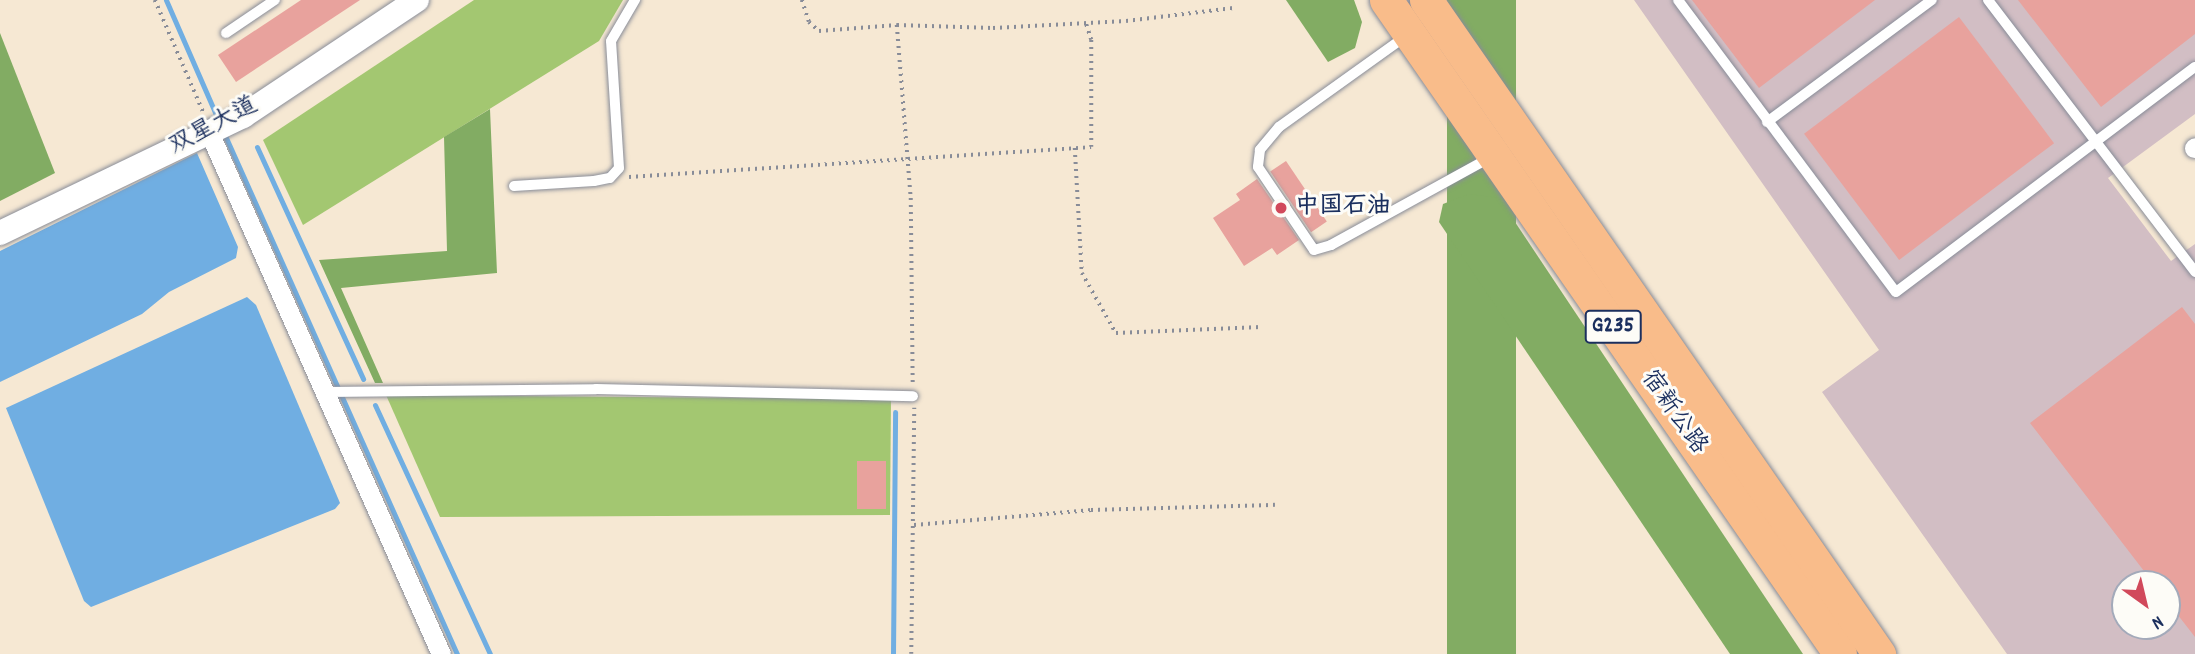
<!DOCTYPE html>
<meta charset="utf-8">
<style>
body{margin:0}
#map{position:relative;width:2195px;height:654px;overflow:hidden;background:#f6e8d3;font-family:Dekko,"LXGW WenKai TC",sans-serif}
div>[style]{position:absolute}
.industrial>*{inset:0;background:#d2bec4}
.green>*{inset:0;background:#a3c771}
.forest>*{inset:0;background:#82ac63;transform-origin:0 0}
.water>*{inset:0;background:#70aee2}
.stream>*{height:5px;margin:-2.5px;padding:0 2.5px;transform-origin:2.5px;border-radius:2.5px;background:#70aee2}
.building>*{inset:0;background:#e8a29d;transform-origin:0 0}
.path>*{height:3.5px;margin-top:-1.75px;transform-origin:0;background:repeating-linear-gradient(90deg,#888c98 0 2px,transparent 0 7px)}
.roads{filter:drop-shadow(0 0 2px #888c98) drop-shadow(0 0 2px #888c98)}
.service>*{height:10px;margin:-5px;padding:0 5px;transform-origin:5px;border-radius:5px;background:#fff}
.minor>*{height:19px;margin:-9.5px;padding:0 9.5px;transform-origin:9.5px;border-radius:9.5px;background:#fff}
.tertiary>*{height:24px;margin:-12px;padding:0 12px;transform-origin:12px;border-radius:12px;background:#fff}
.trunk>*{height:33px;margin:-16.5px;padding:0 16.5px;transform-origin:16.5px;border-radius:16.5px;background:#f9bc8a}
.dots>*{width:19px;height:19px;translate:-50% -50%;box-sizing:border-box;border:4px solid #fdfcf7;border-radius:50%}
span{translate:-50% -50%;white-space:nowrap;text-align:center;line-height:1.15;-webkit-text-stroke:6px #fdfcf7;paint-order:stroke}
.shield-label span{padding:2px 5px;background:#fdfcf7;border:2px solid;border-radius:5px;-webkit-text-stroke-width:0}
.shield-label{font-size:23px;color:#1b2f5e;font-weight:700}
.street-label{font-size:24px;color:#1b2f5e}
.poi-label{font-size:24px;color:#1b2f5e;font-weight:700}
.left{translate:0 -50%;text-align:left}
.north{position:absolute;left:2111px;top:570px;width:70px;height:70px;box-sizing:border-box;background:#fdfcf7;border:2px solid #a3aaba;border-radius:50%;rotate:146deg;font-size:19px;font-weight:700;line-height:28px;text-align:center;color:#1b2f5e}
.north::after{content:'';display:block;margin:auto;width:24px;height:32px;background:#d1495b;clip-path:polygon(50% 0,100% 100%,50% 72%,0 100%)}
</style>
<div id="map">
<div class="industrial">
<div style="clip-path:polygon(evenodd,1634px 0,2195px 0,2195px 114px,2108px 178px,2171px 261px,2195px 244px,2195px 654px,2007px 654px,1822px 392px,1879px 350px,1634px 0,2125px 584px,2167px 584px,2167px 626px,2125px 626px,2125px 584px)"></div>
</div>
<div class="green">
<div style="clip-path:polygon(474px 0,623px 0,599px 41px,303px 225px,263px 140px)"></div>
<div style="clip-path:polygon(386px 395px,891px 399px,890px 515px,440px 517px)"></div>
</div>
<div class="forest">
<div style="clip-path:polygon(1286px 0,1354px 0,1362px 22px,1355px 48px,1328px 62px)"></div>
<div style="left:1447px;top:0;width:69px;height:793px"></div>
<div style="clip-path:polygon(0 33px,55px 173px,0 201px)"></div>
<div style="clip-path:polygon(490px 109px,497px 273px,341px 288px,383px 383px,375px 383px,319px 260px,447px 251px,444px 137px)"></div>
<div style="clip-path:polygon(1469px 194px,1499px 198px,1803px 654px,1730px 654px,1439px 222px,1443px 204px)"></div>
</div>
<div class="water">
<div style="clip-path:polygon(197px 153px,238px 247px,236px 258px,169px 292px,142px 314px,0 382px,0 251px)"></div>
<div style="clip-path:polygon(247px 297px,256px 305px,340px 503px,335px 509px,91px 607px,84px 601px,6px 408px)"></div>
</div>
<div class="stream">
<div style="left:166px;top:0;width:130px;rotate:66.4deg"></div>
<div style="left:223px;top:131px;width:573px;rotate:65.9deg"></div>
<div style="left:257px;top:147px;width:255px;rotate:65.4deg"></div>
<div style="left:375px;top:405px;width:274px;rotate:65.2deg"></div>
<div style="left:893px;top:654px;width:242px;rotate:-89.5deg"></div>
</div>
<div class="building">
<div style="clip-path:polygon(301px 0,360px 0,236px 82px,218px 55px)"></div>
<div style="clip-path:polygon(1692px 0,1875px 0,1759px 88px)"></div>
<div style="clip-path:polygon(2018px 0,2195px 0,2195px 34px,2101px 107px)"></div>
<div style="left:1959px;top:17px;width:158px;height:194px;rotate:53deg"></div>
<div style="left:1286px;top:161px;width:73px;height:19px;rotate:56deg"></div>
<div style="clip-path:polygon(1257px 179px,1299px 240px,1277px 255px,1272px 248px,1244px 266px,1213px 218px,1240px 200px,1236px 194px)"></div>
<div style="clip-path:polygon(2182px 307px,2195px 324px,2195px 637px,2167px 601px,2167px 584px,2154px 584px,2030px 423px)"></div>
<div style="left:857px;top:461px;width:29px;height:48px"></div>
</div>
<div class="path">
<div style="left:155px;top:0;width:124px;rotate:66.7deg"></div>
<div style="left:802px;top:0;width:23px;rotate:72deg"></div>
<div style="left:809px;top:22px;width:13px;rotate:42deg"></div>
<div style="left:819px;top:31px;width:78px;rotate:-4.4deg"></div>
<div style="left:897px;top:25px;width:174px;rotate:85.4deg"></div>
<div style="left:911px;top:198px;width:185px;rotate:89.4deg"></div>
<div style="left:897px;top:25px;width:96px;rotate:1.8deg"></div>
<div style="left:993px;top:28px;width:133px;rotate:-3deg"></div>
<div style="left:1126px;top:21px;width:108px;rotate:-6.9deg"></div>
<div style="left:1075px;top:148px;width:125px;rotate:86.8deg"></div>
<div style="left:1082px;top:273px;width:69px;rotate:60.5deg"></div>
<div style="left:1116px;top:333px;width:145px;rotate:-2.4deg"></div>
<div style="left:629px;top:177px;width:463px;rotate:-3.7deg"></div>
<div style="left:1091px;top:147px;width:107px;rotate:-90deg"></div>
<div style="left:1091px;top:40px;width:19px;rotate:-108deg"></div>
<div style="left:914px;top:525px;width:178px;rotate:-4.8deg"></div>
<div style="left:1091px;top:510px;width:184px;rotate:-1.6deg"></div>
<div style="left:911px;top:654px;width:246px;rotate:-89.3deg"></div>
</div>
<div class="roads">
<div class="service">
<div style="left:1678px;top:0;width:364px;rotate:53.3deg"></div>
<div style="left:1896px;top:292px;width:374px;rotate:-37deg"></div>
<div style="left:1988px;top:0;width:342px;rotate:52.7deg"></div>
<div style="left:226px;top:33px;width:59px;rotate:-34deg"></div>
<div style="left:1406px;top:36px;width:156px;rotate:144.4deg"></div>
<div style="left:1279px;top:127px;width:30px;rotate:130deg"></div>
<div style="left:1260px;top:150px;width:17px;rotate:97deg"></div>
<div style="left:1258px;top:167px;width:100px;rotate:56deg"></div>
<div style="left:1314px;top:250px;width:18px;rotate:-16deg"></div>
<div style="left:1331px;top:245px;width:183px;rotate:-28.8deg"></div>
<div style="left:1767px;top:122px;width:205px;rotate:-36.5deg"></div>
<div style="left:514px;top:186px;width:80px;rotate:-3.6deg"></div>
<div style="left:594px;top:181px;width:16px;rotate:-11deg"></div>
<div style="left:610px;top:178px;width:13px;rotate:-48deg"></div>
<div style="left:619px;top:168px;width:127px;rotate:-93.6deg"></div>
<div style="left:611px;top:41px;width:48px;rotate:-59.7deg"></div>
<div style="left:326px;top:392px;width:270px;rotate:-0.6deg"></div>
<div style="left:596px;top:389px;width:317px;rotate:1.3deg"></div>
</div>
<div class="minor">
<div style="left:209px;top:132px;width:571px;rotate:66.04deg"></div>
<div style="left:2194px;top:148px;width:1px;rotate:-45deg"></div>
</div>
<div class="tertiary">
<div style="left:0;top:233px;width:270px;rotate:-25.7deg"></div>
<div style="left:243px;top:116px;width:209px;rotate:-33.7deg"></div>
</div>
<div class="trunk">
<div style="left:1386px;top:0;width:796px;rotate:55.23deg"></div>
<div style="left:1426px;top:0;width:796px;rotate:55.29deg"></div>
</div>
</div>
<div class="dots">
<div style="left:1281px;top:208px;background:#d1495b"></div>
</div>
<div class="shield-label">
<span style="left:1613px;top:327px">G235</span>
</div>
<div class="street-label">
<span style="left:214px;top:127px;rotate:-28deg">双星大道</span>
<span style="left:1673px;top:413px;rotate:55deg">宿新公路</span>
</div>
<div class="poi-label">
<span class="left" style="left:1295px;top:208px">中国石油</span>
</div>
<div class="north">N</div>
</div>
